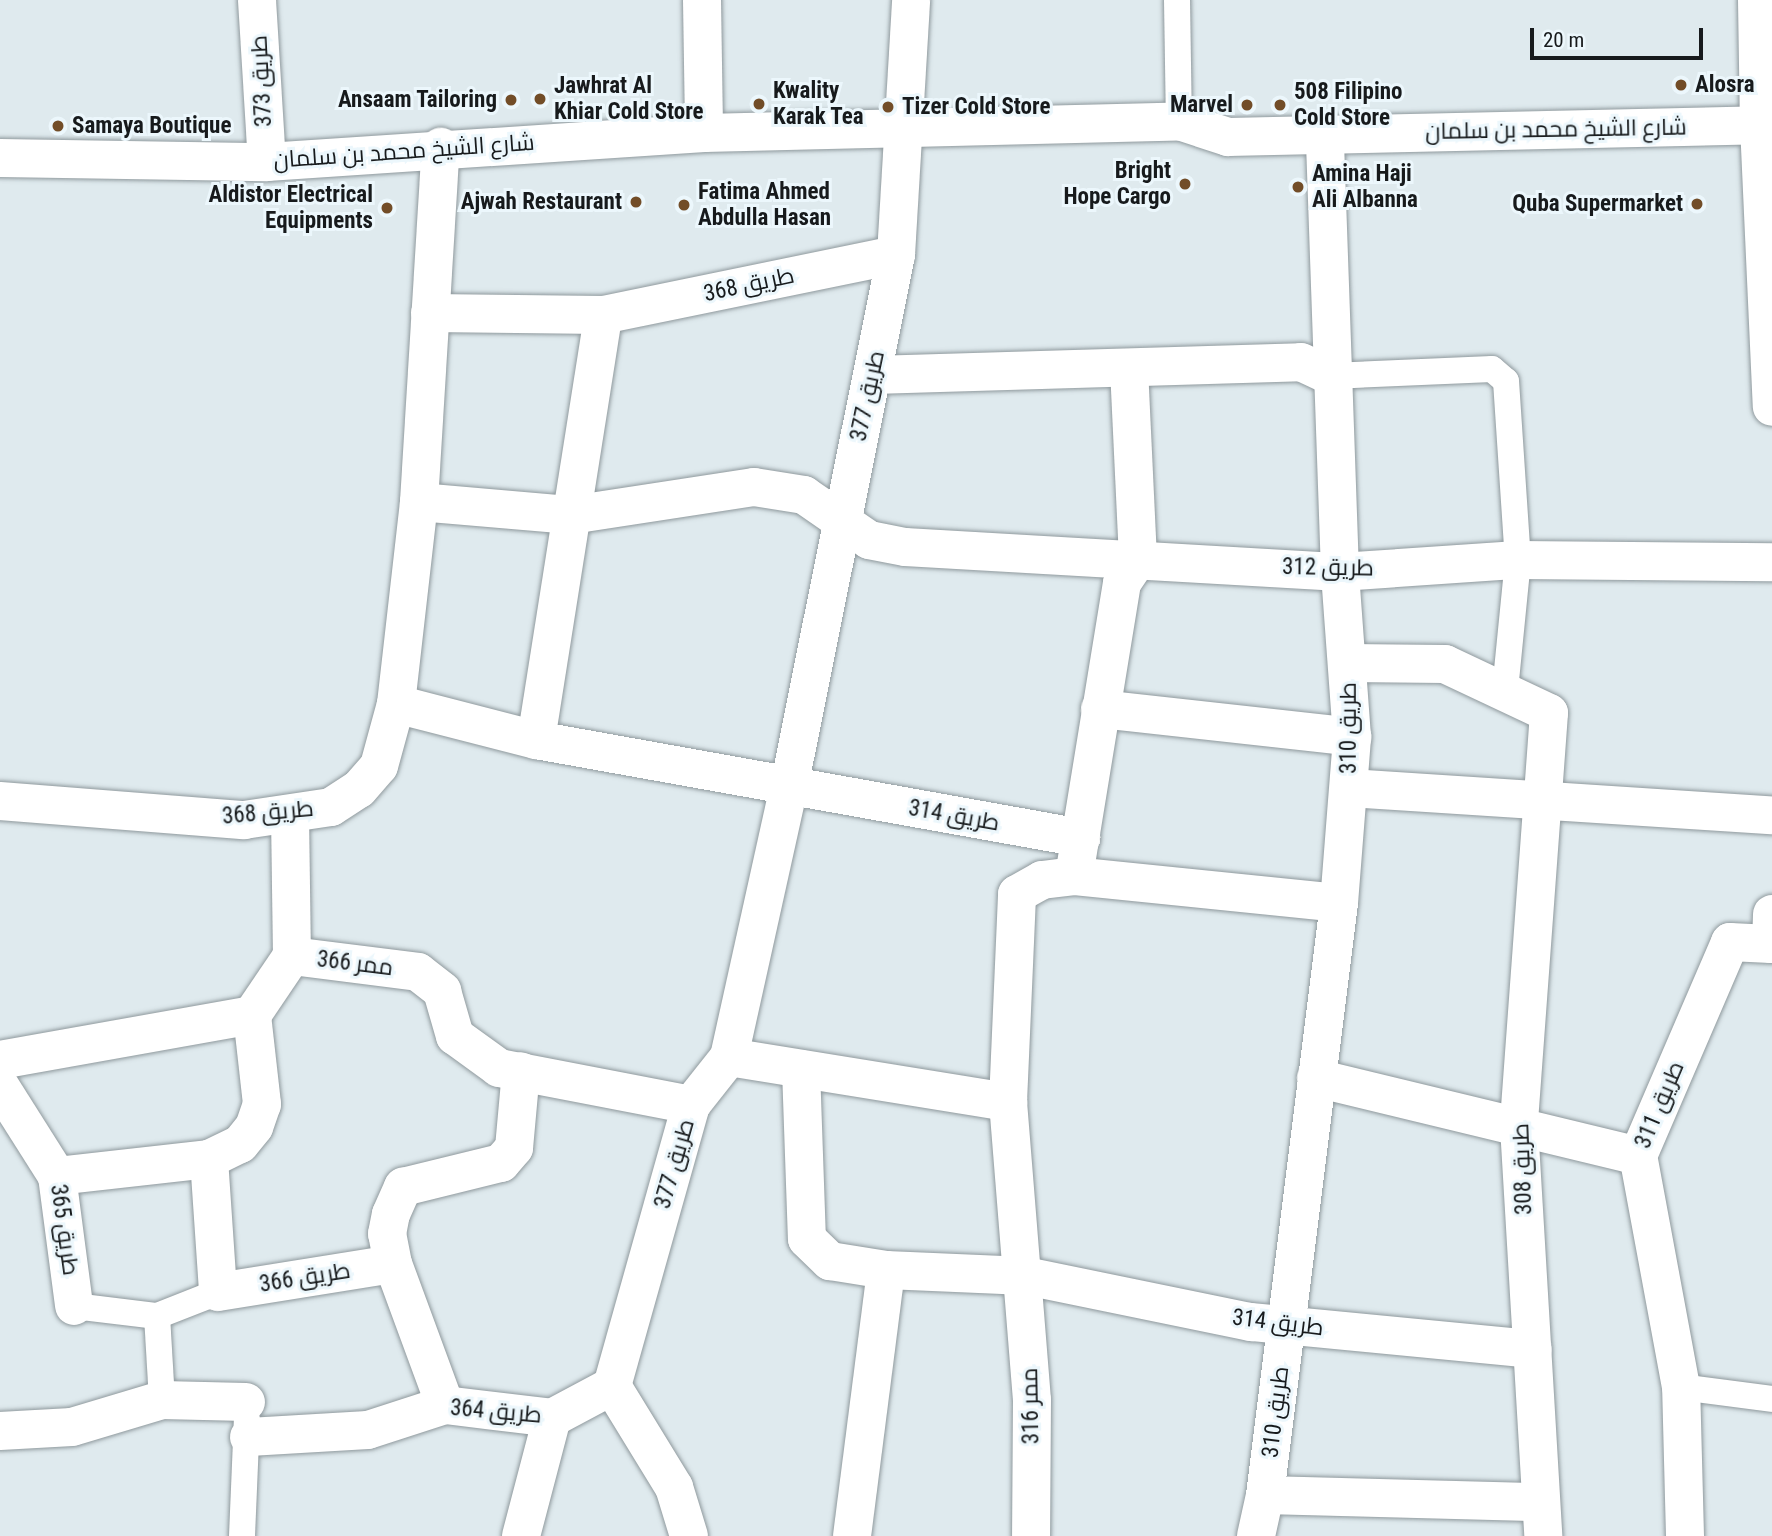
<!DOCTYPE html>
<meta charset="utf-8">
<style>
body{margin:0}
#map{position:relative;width:1772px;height:1536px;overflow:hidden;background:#dfeaee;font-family:"Roboto Condensed",Cairo,sans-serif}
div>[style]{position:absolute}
.roads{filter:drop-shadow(0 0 2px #8f999d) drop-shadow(0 0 2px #8f999d)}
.lane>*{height:26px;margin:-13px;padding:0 13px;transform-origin:13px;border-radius:13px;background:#fff}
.street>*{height:38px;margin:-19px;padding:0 19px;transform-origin:19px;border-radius:19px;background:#fff}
.secondary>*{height:38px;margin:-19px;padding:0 19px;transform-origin:19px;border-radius:19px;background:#fff}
.dots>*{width:19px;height:19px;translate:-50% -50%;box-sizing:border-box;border:4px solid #ecf7fc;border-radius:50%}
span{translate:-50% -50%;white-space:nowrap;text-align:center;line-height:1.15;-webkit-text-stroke:6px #ecf7fc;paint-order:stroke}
.street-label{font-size:23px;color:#171a1c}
.poi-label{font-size:23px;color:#171a1c;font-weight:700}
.left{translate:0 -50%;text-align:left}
.right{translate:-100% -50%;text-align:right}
.scale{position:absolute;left:1530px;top:28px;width:173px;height:32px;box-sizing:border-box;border:4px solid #171a1c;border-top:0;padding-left:9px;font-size:21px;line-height:24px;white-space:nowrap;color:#171a1c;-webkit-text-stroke:5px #ecf7fc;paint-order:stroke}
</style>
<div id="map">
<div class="roads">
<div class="lane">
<div style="left:1177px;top:0;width:121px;rotate:89.1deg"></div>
<div style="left:1331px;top:376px;width:161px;rotate:-2.5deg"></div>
<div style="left:1492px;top:369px;width:18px;rotate:41deg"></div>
<div style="left:1506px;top:381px;width:179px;rotate:86.2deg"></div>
<div style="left:1518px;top:560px;width:132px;rotate:95.7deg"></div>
<div style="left:74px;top:1306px;width:84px;rotate:6.9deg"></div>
<div style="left:157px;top:1316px;width:66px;rotate:-21.5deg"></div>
<div style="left:157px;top:1316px;width:84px;rotate:86.6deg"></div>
<div style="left:1681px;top:1387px;width:92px;rotate:7.5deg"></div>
<div style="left:242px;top:1536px;width:117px;rotate:-87.6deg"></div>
</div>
<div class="street">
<div style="left:257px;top:0;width:162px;rotate:86.5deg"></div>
<div style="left:702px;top:0;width:133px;rotate:89.1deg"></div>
<div style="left:1759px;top:125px;width:282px;rotate:87.4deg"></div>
<div style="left:430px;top:313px;width:173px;rotate:0.7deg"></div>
<div style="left:603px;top:315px;width:299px;rotate:-11.6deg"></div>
<div style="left:873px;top:375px;width:428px;rotate:-1.7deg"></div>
<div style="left:1301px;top:362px;width:33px;rotate:25deg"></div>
<div style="left:419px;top:502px;width:153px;rotate:4.9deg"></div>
<div style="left:571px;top:515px;width:185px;rotate:-8.7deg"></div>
<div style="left:754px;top:487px;width:51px;rotate:9.1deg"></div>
<div style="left:804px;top:495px;width:79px;rotate:34.7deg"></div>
<div style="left:869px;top:540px;width:37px;rotate:11deg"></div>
<div style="left:905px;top:547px;width:436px;rotate:3.3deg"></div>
<div style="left:1340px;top:572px;width:178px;rotate:-3.9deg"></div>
<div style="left:1518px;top:560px;width:254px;rotate:0.5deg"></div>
<div style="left:1348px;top:663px;width:97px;rotate:0.6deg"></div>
<div style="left:1445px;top:664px;width:115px;rotate:25.2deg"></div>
<div style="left:1549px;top:713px;width:414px;rotate:94.2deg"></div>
<div style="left:1519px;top:1126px;width:411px;rotate:86.6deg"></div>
<div style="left:396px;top:704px;width:145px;rotate:14.4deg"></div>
<div style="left:536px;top:740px;width:554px;rotate:10.19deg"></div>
<div style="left:1100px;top:709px;width:254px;rotate:6.3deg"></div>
<div style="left:536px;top:740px;width:430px;rotate:-81deg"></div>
<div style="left:1349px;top:788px;width:424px;rotate:3.7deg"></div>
<div style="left:0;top:801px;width:245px;rotate:4.5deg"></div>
<div style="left:244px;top:820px;width:88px;rotate:-8.5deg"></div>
<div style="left:331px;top:807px;width:33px;rotate:-33deg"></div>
<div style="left:359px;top:789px;width:30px;rotate:-49deg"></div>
<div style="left:379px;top:766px;width:64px;rotate:-74.7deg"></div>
<div style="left:396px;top:704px;width:203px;rotate:-83.5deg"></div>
<div style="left:419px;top:502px;width:356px;rotate:-86.5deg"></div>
<div style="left:290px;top:815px;width:141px;rotate:89.2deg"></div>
<div style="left:1074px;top:876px;width:266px;rotate:5.8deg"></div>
<div style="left:252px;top:1015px;width:90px;rotate:83.6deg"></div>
<div style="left:262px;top:1104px;width:24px;rotate:109deg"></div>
<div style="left:254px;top:1127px;width:22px;rotate:129deg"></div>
<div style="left:240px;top:1144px;width:34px;rotate:154deg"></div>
<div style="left:209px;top:1159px;width:133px;rotate:86.1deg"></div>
<div style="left:218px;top:1292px;width:177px;rotate:-9.1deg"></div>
<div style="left:729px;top:1057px;width:283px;rotate:9.2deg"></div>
<div style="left:1008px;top:1102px;width:299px;rotate:85.4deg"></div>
<div style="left:1032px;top:1400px;width:136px;rotate:90.4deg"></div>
<div style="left:0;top:1060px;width:256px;rotate:-10.1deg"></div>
<div style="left:252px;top:1015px;width:71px;rotate:-55.9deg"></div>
<div style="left:292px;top:956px;width:127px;rotate:7.2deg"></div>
<div style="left:418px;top:972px;width:31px;rotate:38deg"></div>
<div style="left:442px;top:991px;width:47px;rotate:73.9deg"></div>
<div style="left:455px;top:1036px;width:54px;rotate:36deg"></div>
<div style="left:499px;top:1068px;width:196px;rotate:10.9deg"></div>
<div style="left:801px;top:1069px;width:170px;rotate:88deg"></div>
<div style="left:807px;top:1239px;width:32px;rotate:44deg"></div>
<div style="left:830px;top:1261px;width:57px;rotate:9.1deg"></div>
<div style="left:886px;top:1270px;width:140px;rotate:2.5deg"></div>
<div style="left:1026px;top:1276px;width:230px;rotate:11.6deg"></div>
<div style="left:1251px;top:1322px;width:283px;rotate:5.5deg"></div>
<div style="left:1316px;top:1078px;width:331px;rotate:13.6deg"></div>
<div style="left:0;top:1086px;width:107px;rotate:57.7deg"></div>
<div style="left:57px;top:1176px;width:131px;rotate:82.5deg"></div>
<div style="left:1008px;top:1102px;width:208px;rotate:-87.5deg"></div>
<div style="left:1017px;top:894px;width:29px;rotate:-29deg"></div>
<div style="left:1042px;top:880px;width:32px;rotate:-7deg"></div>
<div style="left:1074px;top:876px;width:297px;rotate:-80.7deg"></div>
<div style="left:1122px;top:583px;width:29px;rotate:-56deg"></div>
<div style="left:1138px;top:559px;width:190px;rotate:-92.7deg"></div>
<div style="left:57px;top:1176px;width:153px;rotate:-6.4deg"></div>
<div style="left:612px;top:1386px;width:292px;rotate:-74.3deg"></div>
<div style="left:691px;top:1105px;width:61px;rotate:-51.6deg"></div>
<div style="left:729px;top:1057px;width:277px;rotate:-77.5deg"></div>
<div style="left:789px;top:787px;width:543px;rotate:-78.63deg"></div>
<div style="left:896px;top:255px;width:255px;rotate:-86.6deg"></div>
<div style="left:445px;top:1405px;width:150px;rotate:-110.2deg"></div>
<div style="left:393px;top:1264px;width:31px;rotate:-101deg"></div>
<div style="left:387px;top:1234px;width:20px;rotate:-79deg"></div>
<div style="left:391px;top:1214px;width:30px;rotate:-66deg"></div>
<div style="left:403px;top:1187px;width:101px;rotate:-13.8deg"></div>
<div style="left:501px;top:1163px;width:20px;rotate:-49deg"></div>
<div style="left:514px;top:1148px;width:77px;rotate:-84.8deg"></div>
<div style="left:0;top:1431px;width:72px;rotate:-3.2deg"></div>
<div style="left:72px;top:1427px;width:94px;rotate:-16.7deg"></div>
<div style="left:162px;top:1400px;width:84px;rotate:1.4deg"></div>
<div style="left:249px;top:1437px;width:119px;rotate:-3.4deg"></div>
<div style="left:368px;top:1430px;width:81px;rotate:-18deg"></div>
<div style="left:445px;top:1405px;width:108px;rotate:6.9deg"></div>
<div style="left:552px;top:1418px;width:68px;rotate:-28.1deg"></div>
<div style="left:612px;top:1386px;width:119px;rotate:58.5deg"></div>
<div style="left:674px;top:1487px;width:51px;rotate:73deg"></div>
<div style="left:1265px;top:1495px;width:276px;rotate:1.5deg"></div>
<div style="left:521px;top:1536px;width:122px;rotate:-75.3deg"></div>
<div style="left:852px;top:1536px;width:268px;rotate:-82.7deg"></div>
<div style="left:1256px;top:1536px;width:42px;rotate:-77.6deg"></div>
<div style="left:1265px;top:1495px;width:597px;rotate:-82.87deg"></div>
<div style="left:1339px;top:903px;width:167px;rotate:-85.5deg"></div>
<div style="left:1352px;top:737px;width:165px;rotate:-94.2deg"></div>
<div style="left:1340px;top:572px;width:437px;rotate:-92deg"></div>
<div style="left:1685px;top:1536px;width:149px;rotate:-91.5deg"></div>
<div style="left:1681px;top:1387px;width:235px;rotate:-100.5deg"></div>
<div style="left:1638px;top:1156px;width:233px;rotate:-66.7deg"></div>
<div style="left:1730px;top:942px;width:41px;rotate:2.8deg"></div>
<div style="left:1771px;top:944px;width:30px;rotate:-88deg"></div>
</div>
<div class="secondary">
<div style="left:1757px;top:0;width:125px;rotate:89.1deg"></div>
<div style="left:0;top:158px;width:267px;rotate:0.9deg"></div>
<div style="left:267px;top:162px;width:438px;rotate:-3.8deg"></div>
<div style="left:704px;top:133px;width:475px;rotate:-1.4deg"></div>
<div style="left:1179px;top:121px;width:52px;rotate:18.1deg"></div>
<div style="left:1228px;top:137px;width:544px;rotate:-1.26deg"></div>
</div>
</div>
<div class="dots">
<div style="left:1681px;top:85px;background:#724d28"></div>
<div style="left:540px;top:99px;background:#724d28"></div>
<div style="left:511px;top:100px;background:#724d28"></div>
<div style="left:759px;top:104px;background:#724d28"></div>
<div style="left:1247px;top:105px;background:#724d28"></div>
<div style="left:1280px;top:105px;background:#724d28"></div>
<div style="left:888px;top:107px;background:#724d28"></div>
<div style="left:58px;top:126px;background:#724d28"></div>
<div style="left:1185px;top:184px;background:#724d28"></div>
<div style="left:1298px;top:187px;background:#724d28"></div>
<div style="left:636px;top:202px;background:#724d28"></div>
<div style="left:1697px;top:204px;background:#724d28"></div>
<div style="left:684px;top:205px;background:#724d28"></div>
<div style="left:387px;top:208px;background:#724d28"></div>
</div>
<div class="street-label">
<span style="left:262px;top:81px;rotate:-93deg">طريق 373</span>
<span style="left:1556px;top:130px;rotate:-1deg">شارع الشيخ محمد بن سلمان</span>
<span style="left:404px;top:152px;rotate:-4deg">شارع الشيخ محمد بن سلمان</span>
<span style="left:749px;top:285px;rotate:-12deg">طريق 368</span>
<span style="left:868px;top:396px;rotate:-78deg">طريق 377</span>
<span style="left:1328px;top:568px;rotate:1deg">طريق 312</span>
<span style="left:1349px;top:728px;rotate:-90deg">طريق 310</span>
<span style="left:268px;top:813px;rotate:-5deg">طريق 368</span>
<span style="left:954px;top:816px;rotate:10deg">طريق 314</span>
<span style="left:355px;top:964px;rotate:7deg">ممر 366</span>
<span style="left:1660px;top:1105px;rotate:-67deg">طريق 311</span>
<span style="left:675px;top:1164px;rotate:-74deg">طريق 377</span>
<span style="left:1523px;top:1169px;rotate:-92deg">طريق 308</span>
<span style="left:64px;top:1230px;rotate:82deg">طريق 365</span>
<span style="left:305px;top:1278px;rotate:-9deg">طريق 366</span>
<span style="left:1278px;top:1323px;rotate:7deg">طريق 314</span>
<span style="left:1031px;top:1406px;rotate:-91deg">ممر 316</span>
<span style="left:496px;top:1412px;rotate:5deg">طريق 364</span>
<span style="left:1276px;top:1412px;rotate:-83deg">طريق 310</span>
</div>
<div class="poi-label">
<span class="left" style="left:1695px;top:85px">Alosra</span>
<span class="left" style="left:554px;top:99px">Jawhrat Al<br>Khiar Cold Store</span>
<span class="left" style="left:773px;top:104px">Kwality<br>Karak Tea</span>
<span class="left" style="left:1294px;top:105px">508 Filipino<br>Cold Store</span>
<span class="right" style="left:497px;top:100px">Ansaam Tailoring</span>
<span class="right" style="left:1233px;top:105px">Marvel</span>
<span class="left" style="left:902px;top:107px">Tizer Cold Store</span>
<span class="left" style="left:72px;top:126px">Samaya Boutique</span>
<span class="right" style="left:1171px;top:184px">Bright<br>Hope Cargo</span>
<span class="left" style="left:1312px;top:187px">Amina Haji<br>Ali Albanna</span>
<span class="left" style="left:698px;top:205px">Fatima Ahmed<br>Abdulla Hasan</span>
<span class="right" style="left:373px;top:208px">Aldistor Electrical<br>Equipments</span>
<span class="right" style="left:622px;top:202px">Ajwah Restaurant</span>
<span class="right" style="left:1683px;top:204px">Quba Supermarket</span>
</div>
<div class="scale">20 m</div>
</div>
